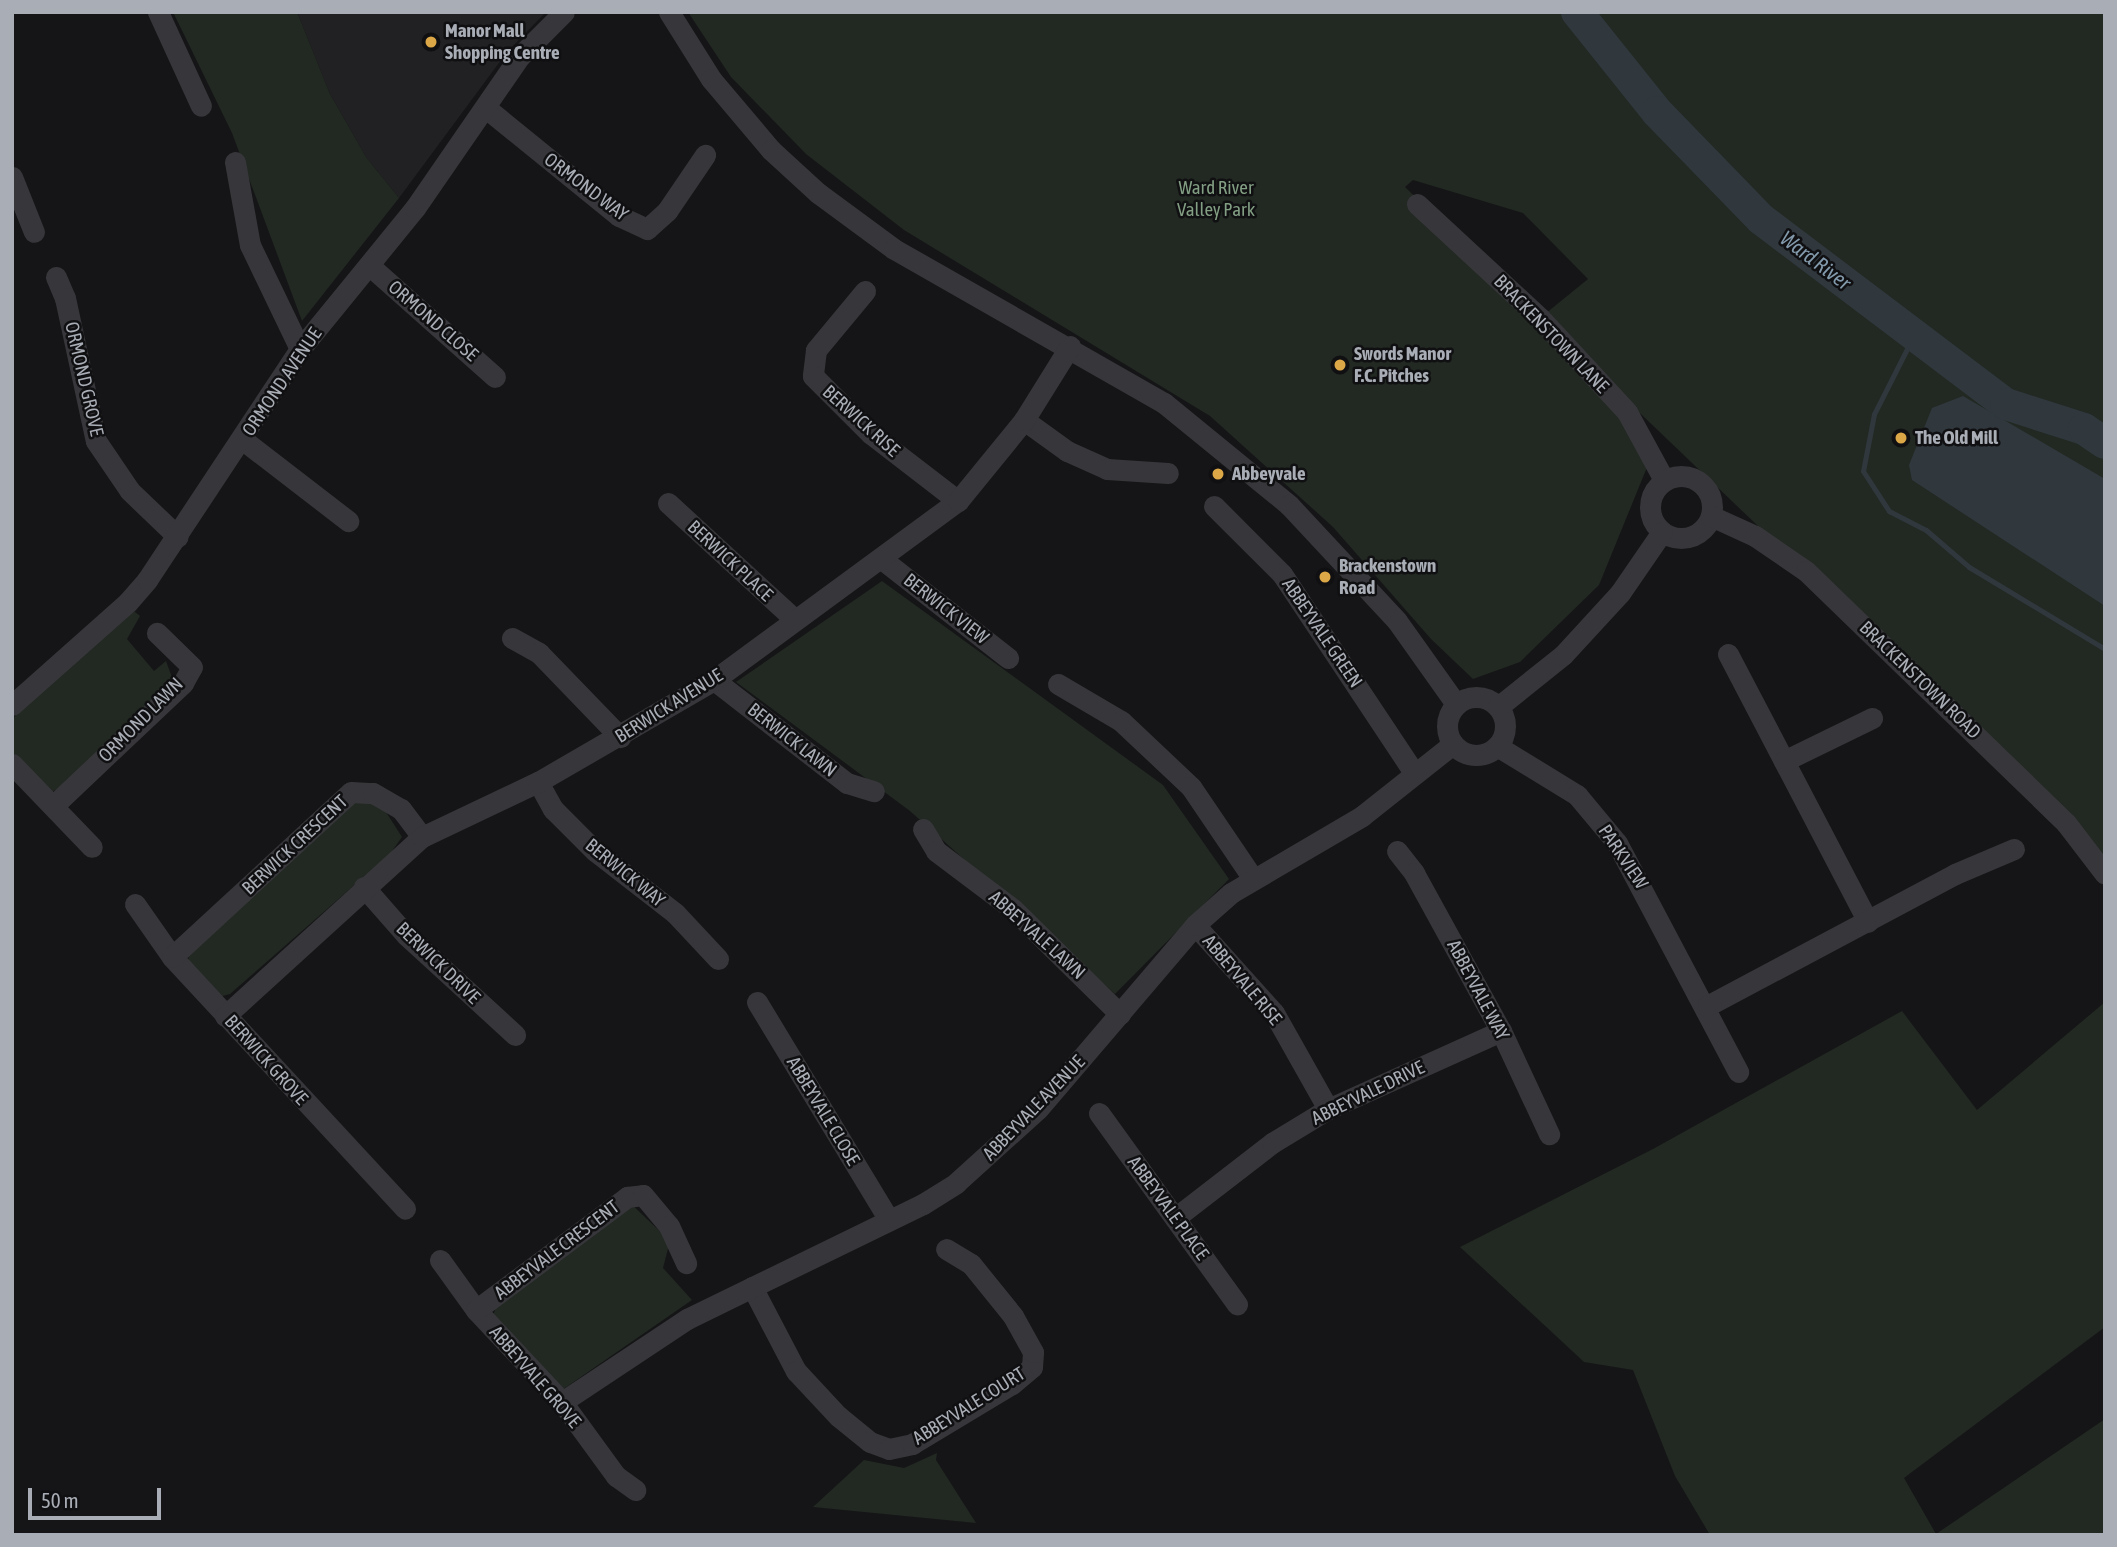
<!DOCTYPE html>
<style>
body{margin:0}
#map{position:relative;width:2117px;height:1547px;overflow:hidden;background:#151517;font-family:"Asap Condensed",sans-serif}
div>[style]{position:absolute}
.built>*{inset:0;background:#212123}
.green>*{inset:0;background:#222822}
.water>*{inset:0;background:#30383e}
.stream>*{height:5px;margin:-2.5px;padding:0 2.5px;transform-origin:2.5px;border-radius:2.5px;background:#30383e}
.river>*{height:32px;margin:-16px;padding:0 16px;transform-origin:16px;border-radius:16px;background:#30383e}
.minor>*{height:21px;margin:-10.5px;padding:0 10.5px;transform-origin:10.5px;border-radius:10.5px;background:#37373b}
.minor>.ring{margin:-10.5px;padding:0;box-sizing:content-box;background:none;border:21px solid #37373b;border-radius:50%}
.dots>*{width:19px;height:19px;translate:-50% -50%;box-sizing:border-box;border:4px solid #101012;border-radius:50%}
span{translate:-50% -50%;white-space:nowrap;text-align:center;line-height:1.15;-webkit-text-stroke:5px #101012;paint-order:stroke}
.poi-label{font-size:19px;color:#a9adb5;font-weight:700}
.left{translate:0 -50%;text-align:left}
.street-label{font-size:19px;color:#a9adb5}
.park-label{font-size:19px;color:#829e83}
.water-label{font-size:21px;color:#839aac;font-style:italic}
.frame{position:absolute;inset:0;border:14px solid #a9adb5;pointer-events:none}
.scale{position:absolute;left:28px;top:1488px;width:133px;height:32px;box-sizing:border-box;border:4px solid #a9adb5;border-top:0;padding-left:9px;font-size:21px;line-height:24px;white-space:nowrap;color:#a9adb5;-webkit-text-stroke:5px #101012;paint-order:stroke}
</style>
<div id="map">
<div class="built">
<div style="clip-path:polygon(297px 12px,546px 12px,507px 52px,399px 198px,366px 157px,330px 94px)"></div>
</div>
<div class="green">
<div style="clip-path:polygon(173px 12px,297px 12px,330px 94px,366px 157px,399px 198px,302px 321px,232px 133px)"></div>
<div style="clip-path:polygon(evenodd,688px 12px,2105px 12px,2105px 874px,1874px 637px,1553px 330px,1628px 411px,1650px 460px,1599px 585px,1520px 662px,1473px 679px,1431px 639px,1333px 527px,1210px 416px,904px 230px,806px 154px,731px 77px,688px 12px,1413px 180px,1523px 213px,1588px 279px,1540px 318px,1405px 187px,1413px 180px)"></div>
<div style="clip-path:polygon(882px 581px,1163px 785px,1229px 879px,1115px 994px,910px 811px,736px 682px)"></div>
<div style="clip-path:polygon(129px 607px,140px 616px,127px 639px,154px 671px,166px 661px,173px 680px,64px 786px,49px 793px,12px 757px,12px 719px)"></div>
<div style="clip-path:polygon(352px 801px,371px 801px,386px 812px,402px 837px,390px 854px,230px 994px,219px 997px,190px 966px,188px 956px)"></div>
<div style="clip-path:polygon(2105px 1002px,2105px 1327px,1904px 1478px,1936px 1534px,2105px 1419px,2105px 1535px,1710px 1535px,1675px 1476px,1633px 1370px,1584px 1362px,1460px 1247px,1653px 1149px,1902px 1011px,1977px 1110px)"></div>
<div style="clip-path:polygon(626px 1199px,670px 1241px,663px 1268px,692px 1300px,562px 1390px,493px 1315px,497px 1305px)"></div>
<div style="clip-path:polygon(937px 1453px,936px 1460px,976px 1523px,813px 1507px,864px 1460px,904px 1468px)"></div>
</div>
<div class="water">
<div style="clip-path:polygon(1963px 396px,2105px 479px,2105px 606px,1912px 480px,1909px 465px,1932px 408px)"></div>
</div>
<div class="stream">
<div style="left:1915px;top:333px;width:91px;rotate:116.8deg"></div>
<div style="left:1874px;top:414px;width:58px;rotate:100.9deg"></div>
<div style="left:1863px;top:471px;width:48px;rotate:57deg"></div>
<div style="left:1889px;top:511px;width:42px;rotate:27.2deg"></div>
<div style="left:1926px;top:530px;width:57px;rotate:40.7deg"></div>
<div style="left:1969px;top:567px;width:159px;rotate:31.1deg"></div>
</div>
<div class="river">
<div style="left:1577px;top:12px;width:128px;rotate:51.3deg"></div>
<div style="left:1657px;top:112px;width:149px;rotate:45.8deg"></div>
<div style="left:1761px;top:219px;width:307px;rotate:37.1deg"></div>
<div style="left:2006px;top:404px;width:82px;rotate:17.8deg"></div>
<div style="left:2084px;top:429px;width:25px;rotate:34deg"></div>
</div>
<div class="minor">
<div style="left:158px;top:12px;width:103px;rotate:65.4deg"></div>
<div style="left:669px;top:12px;width:79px;rotate:57.9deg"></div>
<div style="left:711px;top:79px;width:93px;rotate:49.8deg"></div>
<div style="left:771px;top:150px;width:64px;rotate:42.5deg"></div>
<div style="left:818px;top:193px;width:94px;rotate:36.4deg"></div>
<div style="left:894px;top:249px;width:311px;rotate:29.7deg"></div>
<div style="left:1164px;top:403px;width:161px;rotate:39.2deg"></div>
<div style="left:1289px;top:505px;width:158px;rotate:47deg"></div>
<div style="left:1397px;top:621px;width:102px;rotate:54.6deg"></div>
<div style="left:486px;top:108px;width:171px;rotate:39.1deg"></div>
<div style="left:619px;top:216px;width:31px;rotate:25deg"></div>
<div style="left:647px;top:229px;width:27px;rotate:-42deg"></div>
<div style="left:667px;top:211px;width:68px;rotate:-55.8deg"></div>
<div style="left:235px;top:162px;width:84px;rotate:79.8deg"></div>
<div style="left:250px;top:245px;width:115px;rotate:64.3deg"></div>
<div style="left:12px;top:177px;width:59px;rotate:68.2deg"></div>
<div style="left:1417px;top:204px;width:168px;rotate:42.8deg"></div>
<div style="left:1540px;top:318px;width:128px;rotate:47.2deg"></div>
<div style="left:1627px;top:412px;width:77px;rotate:61.4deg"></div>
<div style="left:370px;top:266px;width:167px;rotate:41.6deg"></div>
<div style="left:56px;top:277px;width:23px;rotate:67deg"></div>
<div style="left:65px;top:298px;width:146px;rotate:77.8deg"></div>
<div style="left:96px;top:441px;width:60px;rotate:55.8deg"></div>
<div style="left:130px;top:491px;width:66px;rotate:43.8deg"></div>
<div style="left:865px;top:291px;width:77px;rotate:129.7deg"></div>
<div style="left:816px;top:350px;width:26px;rotate:97deg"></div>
<div style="left:813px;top:376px;width:82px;rotate:45deg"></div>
<div style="left:871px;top:434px;width:110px;rotate:37.6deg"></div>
<div style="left:1024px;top:420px;width:53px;rotate:35.8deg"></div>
<div style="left:1067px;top:451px;width:44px;rotate:24.2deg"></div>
<div style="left:1107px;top:469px;width:61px;rotate:3.8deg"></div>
<div style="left:243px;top:440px;width:133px;rotate:37.6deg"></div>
<div class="ring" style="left:1650px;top:476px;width:41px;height:41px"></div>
<div style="left:668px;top:503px;width:170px;rotate:42.6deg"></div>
<div style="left:1214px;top:506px;width:96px;rotate:45deg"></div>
<div style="left:1282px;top:574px;width:239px;rotate:56.4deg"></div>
<div style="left:1711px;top:516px;width:48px;rotate:24.4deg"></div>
<div style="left:1755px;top:536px;width:62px;rotate:34.5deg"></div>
<div style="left:1806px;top:571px;width:362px;rotate:44.1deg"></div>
<div style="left:2066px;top:823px;width:64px;rotate:52.6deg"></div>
<div style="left:883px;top:560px;width:159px;rotate:38.1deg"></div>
<div style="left:512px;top:638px;width:31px;rotate:29deg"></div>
<div style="left:539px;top:653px;width:117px;rotate:46deg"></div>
<div style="left:1728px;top:654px;width:302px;rotate:62.4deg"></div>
<div style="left:714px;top:680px;width:168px;rotate:37.8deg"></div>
<div style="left:847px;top:783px;width:28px;rotate:17deg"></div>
<div style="left:1058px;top:684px;width:73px;rotate:30.4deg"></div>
<div style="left:1121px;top:721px;width:96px;rotate:43.3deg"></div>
<div style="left:1191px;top:787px;width:109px;rotate:55.9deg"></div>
<div class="ring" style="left:1447px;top:697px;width:37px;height:37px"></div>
<div style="left:12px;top:705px;width:155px;rotate:-41.6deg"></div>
<div style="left:128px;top:602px;width:29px;rotate:-49deg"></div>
<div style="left:147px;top:580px;width:277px;rotate:-56.5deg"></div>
<div style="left:300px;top:349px;width:182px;rotate:-50.8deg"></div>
<div style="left:415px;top:208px;width:185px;rotate:-55.4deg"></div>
<div style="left:520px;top:56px;width:62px;rotate:-45deg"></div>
<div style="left:1498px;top:707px;width:83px;rotate:-38.7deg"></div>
<div style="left:1563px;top:655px;width:84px;rotate:-47.4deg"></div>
<div style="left:1620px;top:593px;width:74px;rotate:-55.5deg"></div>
<div style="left:1497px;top:746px;width:94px;rotate:31.5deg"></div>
<div style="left:1577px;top:795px;width:62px;rotate:50.2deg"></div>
<div style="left:1617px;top:843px;width:259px;rotate:62.1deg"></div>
<div style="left:1784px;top:761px;width:98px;rotate:-26deg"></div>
<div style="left:12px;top:764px;width:115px;rotate:46.1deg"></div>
<div style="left:538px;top:782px;width:31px;rotate:61deg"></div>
<div style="left:553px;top:809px;width:59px;rotate:45deg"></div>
<div style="left:595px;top:851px;width:101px;rotate:37.8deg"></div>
<div style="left:675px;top:913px;width:63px;rotate:46.9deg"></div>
<div style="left:53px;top:806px;width:179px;rotate:-43.4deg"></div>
<div style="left:183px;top:683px;width:18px;rotate:-61deg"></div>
<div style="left:192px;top:667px;width:49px;rotate:-135.8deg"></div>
<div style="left:923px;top:829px;width:26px;rotate:59deg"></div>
<div style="left:936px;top:851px;width:96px;rotate:37deg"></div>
<div style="left:1013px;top:909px;width:150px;rotate:44.5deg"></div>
<div style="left:1397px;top:851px;width:28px;rotate:52deg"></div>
<div style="left:1414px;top:873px;width:180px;rotate:61.2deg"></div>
<div style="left:1501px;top:1031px;width:114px;rotate:65deg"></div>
<div style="left:364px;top:887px;width:64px;rotate:48.8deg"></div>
<div style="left:406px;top:935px;width:148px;rotate:42.5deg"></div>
<div style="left:135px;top:904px;width:65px;rotate:55.1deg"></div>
<div style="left:172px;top:957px;width:343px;rotate:47.2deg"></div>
<div style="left:1195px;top:925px;width:118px;rotate:48.1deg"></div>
<div style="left:1274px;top:1013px;width:110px;rotate:60.6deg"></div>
<div style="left:172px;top:957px;width:243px;rotate:-42.7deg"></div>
<div style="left:351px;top:792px;width:22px;rotate:3deg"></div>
<div style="left:373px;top:793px;width:32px;rotate:30deg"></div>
<div style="left:401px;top:809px;width:35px;rotate:53deg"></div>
<div style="left:757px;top:1002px;width:255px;rotate:58.8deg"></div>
<div style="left:1707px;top:1006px;width:281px;rotate:-28deg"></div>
<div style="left:1955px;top:874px;width:64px;rotate:-23deg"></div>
<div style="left:225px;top:1016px;width:266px;rotate:-42.3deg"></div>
<div style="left:422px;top:837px;width:128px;rotate:-25.4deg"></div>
<div style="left:538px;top:782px;width:203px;rotate:-30.1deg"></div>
<div style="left:714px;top:680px;width:303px;rotate:-36.3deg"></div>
<div style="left:958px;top:501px;width:104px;rotate:-50.8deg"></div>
<div style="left:1024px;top:420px;width:87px;rotate:-58.1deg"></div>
<div style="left:1099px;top:1113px;width:236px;rotate:54.2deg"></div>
<div style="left:1175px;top:1218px;width:123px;rotate:-37.7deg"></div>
<div style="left:1272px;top:1143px;width:66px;rotate:-31.3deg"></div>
<div style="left:1328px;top:1109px;width:190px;rotate:-24.3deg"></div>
<div style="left:440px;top:1260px;width:62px;rotate:54.2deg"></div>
<div style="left:476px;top:1310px;width:126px;rotate:46.9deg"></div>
<div style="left:562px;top:1402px;width:92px;rotate:53.9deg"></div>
<div style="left:616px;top:1476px;width:24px;rotate:36deg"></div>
<div style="left:752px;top:1287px;width:95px;rotate:62.4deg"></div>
<div style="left:796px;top:1371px;width:62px;rotate:47deg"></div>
<div style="left:838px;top:1416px;width:41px;rotate:39.1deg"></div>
<div style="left:870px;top:1442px;width:20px;rotate:20deg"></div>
<div style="left:889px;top:1449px;width:24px;rotate:-12deg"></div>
<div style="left:912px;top:1444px;width:117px;rotate:-31deg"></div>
<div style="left:1012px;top:1384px;width:26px;rotate:-40deg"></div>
<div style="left:1032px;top:1367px;width:15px;rotate:-86deg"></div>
<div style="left:1033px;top:1352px;width:41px;rotate:-119.1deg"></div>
<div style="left:1013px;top:1316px;width:67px;rotate:-128.9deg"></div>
<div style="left:971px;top:1264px;width:29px;rotate:-149deg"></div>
<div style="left:476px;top:1310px;width:189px;rotate:-36.8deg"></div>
<div style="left:627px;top:1197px;width:16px;rotate:-7deg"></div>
<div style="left:643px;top:1195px;width:40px;rotate:50deg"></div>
<div style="left:669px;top:1226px;width:41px;rotate:65.3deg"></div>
<div style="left:562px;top:1402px;width:150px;rotate:-33.6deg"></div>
<div style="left:687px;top:1319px;width:263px;rotate:-26deg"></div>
<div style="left:923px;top:1204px;width:39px;rotate:-32deg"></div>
<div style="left:956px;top:1183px;width:110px;rotate:-42.1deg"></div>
<div style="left:1038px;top:1109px;width:242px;rotate:-49.5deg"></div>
<div style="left:1195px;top:925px;width:48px;rotate:-41.6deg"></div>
<div style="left:1231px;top:893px;width:152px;rotate:-30.4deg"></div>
<div style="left:1362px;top:816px;width:116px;rotate:-38.4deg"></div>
</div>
<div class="dots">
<div style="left:431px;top:42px;background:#dca847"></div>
<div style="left:1340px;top:365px;background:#dca847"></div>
<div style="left:1901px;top:438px;background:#dca847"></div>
<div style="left:1218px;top:474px;background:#dca847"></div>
<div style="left:1325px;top:577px;background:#dca847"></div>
</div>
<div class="poi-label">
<span class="left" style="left:445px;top:42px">Manor Mall<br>Shopping Centre</span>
<span class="left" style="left:1354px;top:365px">Swords Manor<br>F.C. Pitches</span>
<span class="left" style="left:1915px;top:438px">The Old Mill</span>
<span class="left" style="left:1232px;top:474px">Abbeyvale</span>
<span class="left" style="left:1339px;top:577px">Brackenstown<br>Road</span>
</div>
<div class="street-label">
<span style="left:586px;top:187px;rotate:37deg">ORMOND WAY</span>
<span style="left:433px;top:321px;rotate:41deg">ORMOND CLOSE</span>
<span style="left:1551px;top:334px;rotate:46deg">BRACKENSTOWN LANE</span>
<span style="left:84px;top:379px;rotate:77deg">ORMOND GROVE</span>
<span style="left:282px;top:382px;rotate:-56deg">ORMOND AVENUE</span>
<span style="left:861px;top:421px;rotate:42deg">BERWICK RISE</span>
<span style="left:730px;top:561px;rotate:43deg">BERWICK PLACE</span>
<span style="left:946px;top:609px;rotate:38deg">BERWICK VIEW</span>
<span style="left:1322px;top:633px;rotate:56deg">ABBEYVALE GREEN</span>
<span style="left:1920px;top:680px;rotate:44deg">BRACKENSTOWN ROAD</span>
<span style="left:669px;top:706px;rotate:-32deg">BERWICK AVENUE</span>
<span style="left:141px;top:720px;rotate:-45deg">ORMOND LAWN</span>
<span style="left:792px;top:740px;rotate:38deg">BERWICK LAWN</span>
<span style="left:295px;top:845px;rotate:-43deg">BERWICK CRESCENT</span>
<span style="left:1623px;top:857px;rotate:56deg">PARKVIEW</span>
<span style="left:625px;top:873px;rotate:39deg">BERWICK WAY</span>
<span style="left:1037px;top:935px;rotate:42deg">ABBEYVALE LAWN</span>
<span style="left:438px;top:963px;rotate:44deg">BERWICK DRIVE</span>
<span style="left:1242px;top:980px;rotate:50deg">ABBEYVALE RISE</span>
<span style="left:1478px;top:990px;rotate:62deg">ABBEYVALE WAY</span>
<span style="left:266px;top:1060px;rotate:48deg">BERWICK GROVE</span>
<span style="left:1368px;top:1093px;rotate:-26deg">ABBEYVALE DRIVE</span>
<span style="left:1034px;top:1108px;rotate:-46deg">ABBEYVALE AVENUE</span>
<span style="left:823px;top:1111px;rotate:59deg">ABBEYVALE CLOSE</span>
<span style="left:1168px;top:1208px;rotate:54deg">ABBEYVALE PLACE</span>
<span style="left:557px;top:1250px;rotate:-37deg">ABBEYVALE CRESCENT</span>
<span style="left:535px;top:1377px;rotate:49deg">ABBEYVALE GROVE</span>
<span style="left:969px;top:1406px;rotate:-32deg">ABBEYVALE COURT</span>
</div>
<div class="park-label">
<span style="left:1216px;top:199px">Ward River<br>Valley Park</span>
</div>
<div class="water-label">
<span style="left:1816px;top:260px;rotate:37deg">Ward River</span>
</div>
<div class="frame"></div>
<div class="scale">50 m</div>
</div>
